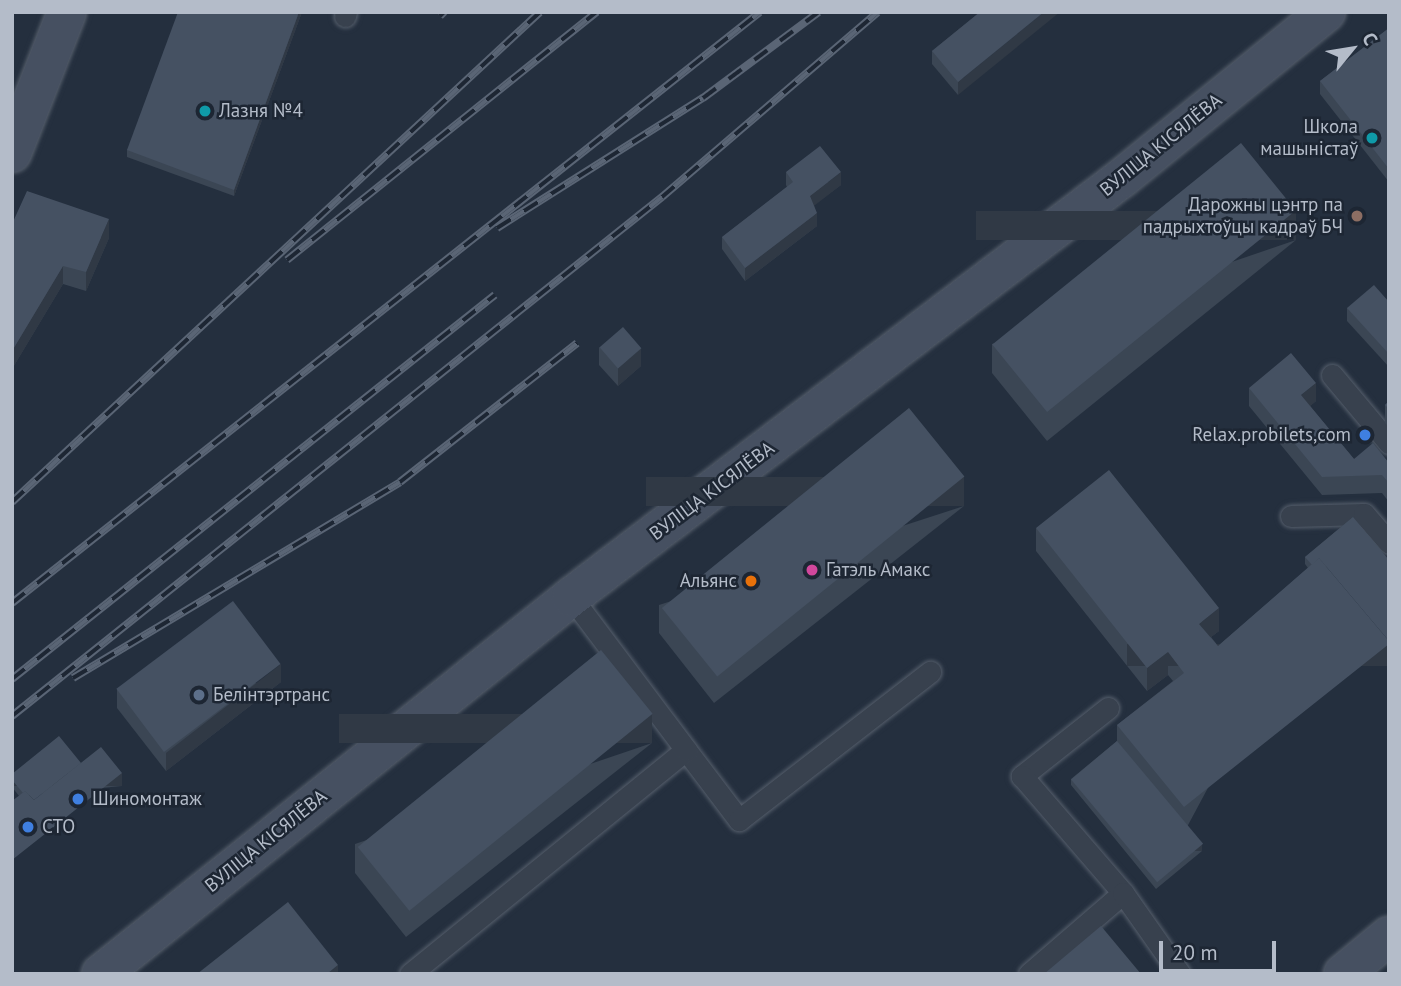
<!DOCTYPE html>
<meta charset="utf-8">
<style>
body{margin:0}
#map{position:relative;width:1401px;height:986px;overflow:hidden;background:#242f3e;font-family:"PT Sans",sans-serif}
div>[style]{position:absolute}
.roads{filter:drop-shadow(0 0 2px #565f6c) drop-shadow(0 0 2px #565f6c)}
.lane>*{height:21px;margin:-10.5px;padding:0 10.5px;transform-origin:10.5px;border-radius:10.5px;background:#38414e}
.secondary>*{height:38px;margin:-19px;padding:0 19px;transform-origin:19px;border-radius:19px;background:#465061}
.rail>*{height:8px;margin-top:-4px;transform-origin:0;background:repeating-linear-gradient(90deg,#1d2633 0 16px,#5a6575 0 32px);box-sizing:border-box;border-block:2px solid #5a6575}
.wall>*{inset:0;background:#3b4654}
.shaded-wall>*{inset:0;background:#303945;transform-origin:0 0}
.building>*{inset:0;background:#455162;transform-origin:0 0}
.dots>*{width:19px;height:19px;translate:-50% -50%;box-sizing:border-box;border:4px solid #1d2633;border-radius:50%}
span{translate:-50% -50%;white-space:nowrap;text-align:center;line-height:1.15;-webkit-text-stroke:5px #1d2633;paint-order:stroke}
.poi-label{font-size:19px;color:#b4bcc9}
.left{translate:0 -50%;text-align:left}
.right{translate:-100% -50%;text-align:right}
.street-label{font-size:19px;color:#b4bcc9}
.frame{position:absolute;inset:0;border:14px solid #b4bcc9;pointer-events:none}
.north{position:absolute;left:1317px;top:14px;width:70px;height:70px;-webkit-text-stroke:5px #1d2633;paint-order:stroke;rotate:60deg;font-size:19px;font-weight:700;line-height:28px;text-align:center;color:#b4bcc9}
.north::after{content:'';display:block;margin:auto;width:24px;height:32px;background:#b4bcc9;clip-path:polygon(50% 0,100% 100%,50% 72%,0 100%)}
.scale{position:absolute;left:1159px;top:941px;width:117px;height:32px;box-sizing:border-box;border:4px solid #b4bcc9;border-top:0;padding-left:9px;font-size:21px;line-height:24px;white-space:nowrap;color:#b4bcc9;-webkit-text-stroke:5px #1d2633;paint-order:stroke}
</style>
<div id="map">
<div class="roads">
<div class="lane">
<div style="left:345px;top:16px;width:4px;rotate:-76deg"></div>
<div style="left:1332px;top:375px;width:89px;rotate:50deg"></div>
<div style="left:1291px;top:516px;width:73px;rotate:-1.6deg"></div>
<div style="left:1364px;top:514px;width:38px;rotate:49deg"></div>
<div style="left:1108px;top:708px;width:110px;rotate:141.7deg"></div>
<div style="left:1022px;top:776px;width:155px;rotate:49.2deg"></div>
<div style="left:686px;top:750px;width:88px;rotate:52.9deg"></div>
<div style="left:739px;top:820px;width:242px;rotate:-37.8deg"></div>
<div style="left:410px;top:974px;width:355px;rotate:-39.1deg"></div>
<div style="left:686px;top:750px;width:191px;rotate:-126.9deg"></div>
<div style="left:1029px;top:974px;width:124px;rotate:-40.8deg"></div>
<div style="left:1123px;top:893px;width:99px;rotate:54.9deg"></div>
</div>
<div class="secondary">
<div style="left:12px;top:153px;width:151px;rotate:-68.7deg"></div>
<div style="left:101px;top:974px;width:603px;rotate:-38.73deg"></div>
<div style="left:571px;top:597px;width:692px;rotate:-37.25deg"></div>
<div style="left:1122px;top:178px;width:263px;rotate:-39.1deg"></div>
<div style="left:1343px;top:974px;width:60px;rotate:-39.6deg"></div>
</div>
</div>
<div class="rail">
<div style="left:440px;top:16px;width:6px;rotate:-45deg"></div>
<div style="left:497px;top:228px;width:244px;rotate:-32.3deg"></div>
<div style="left:703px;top:98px;width:144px;rotate:-36.6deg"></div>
<div style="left:287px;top:260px;width:397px;rotate:-38.7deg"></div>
<div style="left:12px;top:502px;width:720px;rotate:-42.86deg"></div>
<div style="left:12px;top:603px;width:953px;rotate:-38.31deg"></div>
<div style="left:73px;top:678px;width:381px;rotate:-30.9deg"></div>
<div style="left:400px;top:482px;width:225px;rotate:-38.1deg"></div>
<div style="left:12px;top:679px;width:617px;rotate:-38.49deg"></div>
<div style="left:12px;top:716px;width:832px;rotate:-38.61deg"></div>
<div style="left:662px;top:197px;width:284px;rotate:-40.6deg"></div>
</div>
<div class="wall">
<div style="clip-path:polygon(302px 12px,234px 196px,127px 157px,127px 150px)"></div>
<div style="clip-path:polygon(980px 12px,958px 95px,932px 64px,932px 51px)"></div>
<div style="clip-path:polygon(1389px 28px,1389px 182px,1320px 94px,1320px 81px)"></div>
<div style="clip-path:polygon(786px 172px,841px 185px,814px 205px,817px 226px,745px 281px,722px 249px,722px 237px,787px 187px,786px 185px)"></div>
<div style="clip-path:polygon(12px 224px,109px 238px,86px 291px,63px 284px,12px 369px)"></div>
<div style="clip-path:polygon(1296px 240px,1047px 441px,992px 373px,992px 344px)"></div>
<div style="clip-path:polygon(1389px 302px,1389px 367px,1347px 321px,1347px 308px)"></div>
<div style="clip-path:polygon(599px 347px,641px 366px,618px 386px,599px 365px)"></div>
<div style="clip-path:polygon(1249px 388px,1316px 401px,1310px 406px,1354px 459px,1389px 463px,1389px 502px,1382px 493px,1322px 495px,1249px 406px)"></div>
<div style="clip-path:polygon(1389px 401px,1389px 428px,1385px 423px,1385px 405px)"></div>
<div style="clip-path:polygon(964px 506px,714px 703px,659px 633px,659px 605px)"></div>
<div style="clip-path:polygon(1353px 517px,1187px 827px,1202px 851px,1156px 889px,1071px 785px,1071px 779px,1117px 741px,1117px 725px,1173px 681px,1168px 675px,1147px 691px,1036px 551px,1036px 528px,1219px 631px,1211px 637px,1218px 646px,1308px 568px,1305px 564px,1305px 557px)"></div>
<div style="clip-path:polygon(281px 682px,166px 771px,117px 708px,117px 689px)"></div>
<div style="clip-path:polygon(652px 743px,406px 937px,355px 873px,355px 844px)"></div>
<div style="clip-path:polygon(81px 763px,122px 786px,19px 796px,12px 787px,12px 774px)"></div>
</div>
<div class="shaded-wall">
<div style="clip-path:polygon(299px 12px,302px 12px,234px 196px,234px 190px)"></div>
<div style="clip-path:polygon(1044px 12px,1060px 12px,958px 95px,958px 82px)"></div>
<div style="clip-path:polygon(841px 172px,841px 185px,810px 209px,810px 196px)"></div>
<div style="left:1296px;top:211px;width:29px;height:320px;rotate:90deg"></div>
<div style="clip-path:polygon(817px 213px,817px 226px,745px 281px,745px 268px)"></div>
<div style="clip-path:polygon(109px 219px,109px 238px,86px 291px,86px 272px)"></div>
<div style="clip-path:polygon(63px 266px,63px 284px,12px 369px,12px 351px)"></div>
<div style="clip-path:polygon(641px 348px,641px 366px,618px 386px,618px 368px)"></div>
<div style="clip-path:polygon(1316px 383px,1316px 401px,1301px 414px,1301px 395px)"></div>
<div style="left:964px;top:477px;width:29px;height:318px;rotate:90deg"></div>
<div style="clip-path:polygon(1219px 608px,1219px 631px,1199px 646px,1199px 624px)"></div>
<div style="left:1389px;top:644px;width:22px;height:262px;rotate:90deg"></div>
<div style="clip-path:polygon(1168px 652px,1168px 675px,1147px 691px,1147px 668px)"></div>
<div style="clip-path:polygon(281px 664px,281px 682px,166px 771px,166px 753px)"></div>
<div style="left:652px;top:714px;width:29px;height:313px;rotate:90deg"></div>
<div style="left:122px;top:773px;width:13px;height:140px;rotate:90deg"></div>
<div style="left:1202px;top:844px;width:7px;height:60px;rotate:90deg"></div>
<div style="clip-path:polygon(338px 965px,338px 974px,327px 974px)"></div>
</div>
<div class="building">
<div style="clip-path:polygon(178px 12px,299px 12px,234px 190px,127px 150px)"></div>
<div style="clip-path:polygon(980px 12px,1044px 12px,958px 82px,932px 51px)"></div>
<div style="clip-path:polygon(1389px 28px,1389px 169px,1320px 81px)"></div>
<div style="left:1241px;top:143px;width:87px;height:320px;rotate:51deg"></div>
<div style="clip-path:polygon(820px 146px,841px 172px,810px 196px,817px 213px,745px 268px,722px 237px,793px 182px,786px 172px)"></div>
<div style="clip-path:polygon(27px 191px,109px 219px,86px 272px,63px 266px,12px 351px,12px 224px)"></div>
<div style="clip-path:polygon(1374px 285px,1389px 302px,1389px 354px,1347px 308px)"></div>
<div style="left:623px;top:327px;width:28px;height:31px;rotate:49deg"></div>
<div style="clip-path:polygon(1291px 353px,1316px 383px,1301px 395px,1354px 459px,1373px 443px,1389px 463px,1389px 483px,1382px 475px,1322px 477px,1249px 388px)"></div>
<div style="clip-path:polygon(1389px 401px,1389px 409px,1385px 405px)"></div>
<div style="left:909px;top:408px;width:88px;height:318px;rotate:51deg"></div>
<div style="clip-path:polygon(1109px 470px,1219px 608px,1199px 624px,1218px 646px,1319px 558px,1389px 641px,1389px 644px,1184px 807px,1117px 725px,1184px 673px,1168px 652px,1147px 668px,1036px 528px)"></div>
<div style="clip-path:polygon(1353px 517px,1389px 560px,1389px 641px,1319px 558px,1312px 565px,1305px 557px)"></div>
<div style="left:233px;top:601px;width:79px;height:146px;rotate:53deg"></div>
<div style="left:601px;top:650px;width:82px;height:313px;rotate:51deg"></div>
<div style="clip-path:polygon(59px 736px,81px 763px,34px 800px,25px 791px,23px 793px,12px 780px,12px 774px)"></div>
<div style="left:1117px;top:741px;width:134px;height:60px;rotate:50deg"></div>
<div style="clip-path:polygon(101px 747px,122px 773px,12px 860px,12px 801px,25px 791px,34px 800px)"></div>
<div style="clip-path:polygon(288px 902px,338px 965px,327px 974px,197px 974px)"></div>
<div style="clip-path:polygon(1101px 926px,1141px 974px,1044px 974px)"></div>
</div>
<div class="dots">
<div style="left:205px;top:111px;background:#0f9aa8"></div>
<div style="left:1372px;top:138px;background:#0f9aa8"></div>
<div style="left:1357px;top:216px;background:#8d6e63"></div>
<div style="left:1365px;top:435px;background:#3f7fe0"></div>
<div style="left:812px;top:570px;background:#d1479c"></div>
<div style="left:751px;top:581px;background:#e8710a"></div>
<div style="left:199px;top:695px;background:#5c6f8a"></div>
<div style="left:78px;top:799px;background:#3f7fe0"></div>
<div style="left:28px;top:827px;background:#3f7fe0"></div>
</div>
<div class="poi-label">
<span class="left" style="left:219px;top:111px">Лазня №4</span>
<span class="right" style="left:1358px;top:138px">Школа<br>машыністаў</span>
<span class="right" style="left:1343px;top:216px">Дарожны цэнтр па<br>падрыхтоўцы кадраў БЧ</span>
<span class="right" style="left:1351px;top:435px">Relax.probilets,com</span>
<span class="left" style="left:826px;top:570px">Гатэль Амакс</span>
<span class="right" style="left:737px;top:581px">Альянс</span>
<span class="left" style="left:213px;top:695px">Белінтэртранс</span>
<span class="left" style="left:92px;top:799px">Шиномонтаж</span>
<span class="left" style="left:42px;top:827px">СТО</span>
</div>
<div class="street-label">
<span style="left:1161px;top:145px;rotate:-39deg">ВУЛІЦА КІСЯЛЁВА</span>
<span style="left:712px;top:491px;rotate:-37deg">ВУЛІЦА КІСЯЛЁВА</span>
<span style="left:266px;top:841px;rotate:-39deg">ВУЛІЦА КІСЯЛЁВА</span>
</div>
<div class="frame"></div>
<div class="north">С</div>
<div class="scale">20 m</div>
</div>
